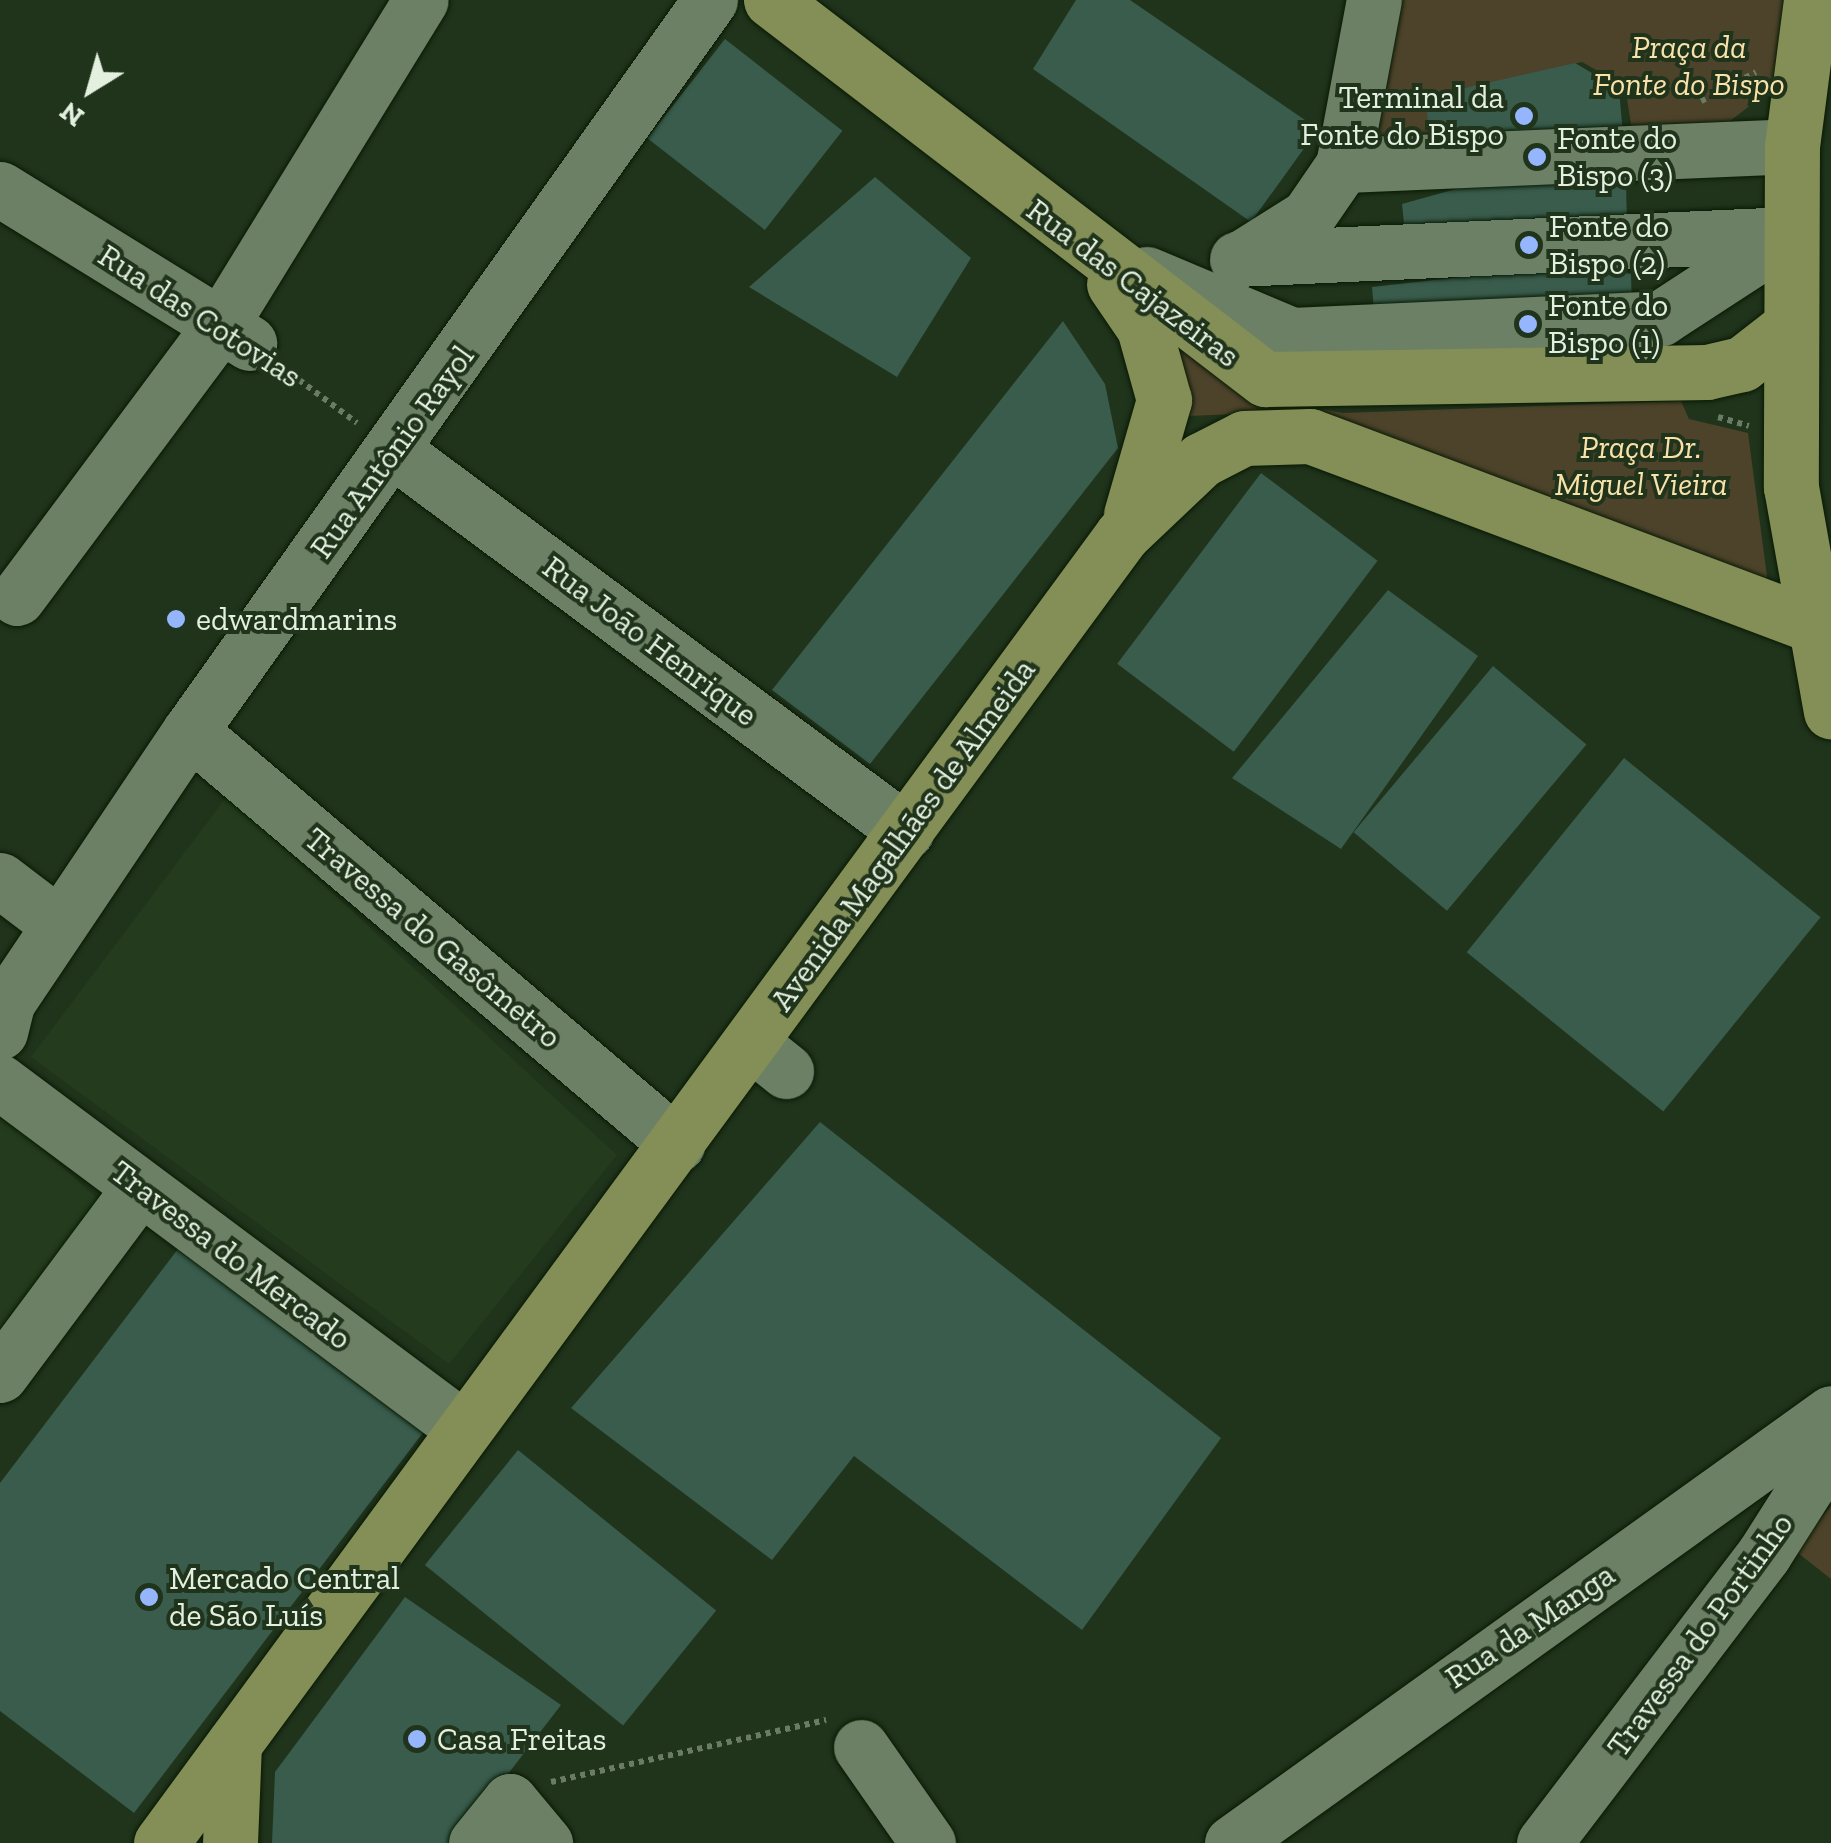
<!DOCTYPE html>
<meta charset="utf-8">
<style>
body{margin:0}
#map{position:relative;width:1831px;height:1843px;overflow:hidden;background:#20331b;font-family:"Zilla Slab",serif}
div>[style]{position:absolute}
.built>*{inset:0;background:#243b1d}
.green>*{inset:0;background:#4d432b}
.building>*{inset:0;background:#395c4c;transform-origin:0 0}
.path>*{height:6px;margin-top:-3px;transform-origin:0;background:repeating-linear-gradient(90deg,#6a7b66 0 5px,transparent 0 10px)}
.roads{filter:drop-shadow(0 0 2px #091a04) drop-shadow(0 0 2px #091a04)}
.minor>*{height:55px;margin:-27.5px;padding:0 27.5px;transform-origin:27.5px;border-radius:27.5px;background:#6b8064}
.major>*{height:55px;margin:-27.5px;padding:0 27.5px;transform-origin:27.5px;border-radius:27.5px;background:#838f56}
.dots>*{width:28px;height:28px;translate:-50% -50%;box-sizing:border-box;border:5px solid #20331b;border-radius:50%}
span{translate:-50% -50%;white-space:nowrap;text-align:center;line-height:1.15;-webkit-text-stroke:8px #20331b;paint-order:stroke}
.park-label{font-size:32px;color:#f9e2aa;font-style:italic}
.poi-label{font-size:32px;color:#e3efdf}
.right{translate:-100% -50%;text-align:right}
.left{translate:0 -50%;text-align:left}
.street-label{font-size:32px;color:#e3efdf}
.north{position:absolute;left:40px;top:40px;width:100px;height:100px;-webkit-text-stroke:8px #20331b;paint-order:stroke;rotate:217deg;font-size:28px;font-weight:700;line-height:40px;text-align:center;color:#e3efdf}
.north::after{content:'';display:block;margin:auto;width:35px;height:45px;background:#e3efdf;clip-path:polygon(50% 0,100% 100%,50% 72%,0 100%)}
</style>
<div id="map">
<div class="built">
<div style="clip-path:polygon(227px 796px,617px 1155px,449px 1364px,31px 1057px)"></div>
<div style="clip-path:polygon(3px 1114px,108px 1208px,0 1347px,0 1119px)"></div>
</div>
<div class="green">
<div style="clip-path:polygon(1389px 0,1791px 0,1770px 90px,1716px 132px,1633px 137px,1625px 86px,1582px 62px,1426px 97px,1431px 146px,1387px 144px,1379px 132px)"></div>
<div style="clip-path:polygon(1177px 335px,1295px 404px,1343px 413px,1681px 401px,1689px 419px,1748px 433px,1768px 584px,1261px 413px,1188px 416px)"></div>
<div style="clip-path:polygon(1831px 1506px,1831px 1579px,1793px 1549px)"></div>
</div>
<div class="building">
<div style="clip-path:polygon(1076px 0,1130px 0,1318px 129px,1251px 222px,1033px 69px)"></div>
<div style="left:725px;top:39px;width:149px;height:126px;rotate:38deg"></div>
<div style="clip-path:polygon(1575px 63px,1619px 89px,1623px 135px,1431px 146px,1425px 97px)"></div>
<div style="clip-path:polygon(875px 177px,971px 258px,897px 377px,749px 287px)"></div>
<div style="clip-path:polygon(1484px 181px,1626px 186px,1627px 222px,1405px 233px,1402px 204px)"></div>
<div style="clip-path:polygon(1585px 263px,1631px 274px,1632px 310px,1375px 322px,1372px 287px)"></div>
<div style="clip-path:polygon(1063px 321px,1105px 384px,1118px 448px,870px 764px,772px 690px)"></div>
<div style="left:1261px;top:473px;width:146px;height:239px;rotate:37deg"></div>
<div style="clip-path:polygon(1388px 590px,1478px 656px,1341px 849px,1232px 778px)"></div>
<div style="left:1493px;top:666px;width:122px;height:217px;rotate:40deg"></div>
<div style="left:1624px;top:758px;width:253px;height:250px;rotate:39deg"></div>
<div style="clip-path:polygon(820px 1122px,1221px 1438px,1082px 1630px,854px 1456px,772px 1560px,571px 1408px)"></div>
<div style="clip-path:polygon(181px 1245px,425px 1430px,134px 1813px,0 1711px,0 1483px)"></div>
<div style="left:518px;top:1450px;width:255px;height:148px;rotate:39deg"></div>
<div style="clip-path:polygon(405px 1597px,561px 1705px,455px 1843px,272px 1843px,275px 1772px)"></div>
</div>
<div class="path">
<div style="left:1701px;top:101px;width:62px;rotate:-27.8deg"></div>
<div style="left:283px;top:368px;width:92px;rotate:36.6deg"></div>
<div style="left:1718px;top:417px;width:32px;rotate:16deg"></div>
<div style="left:551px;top:1782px;width:282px;rotate:-12.7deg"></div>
</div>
<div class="roads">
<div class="minor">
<div style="left:1343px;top:165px;width:449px;rotate:-2.4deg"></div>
<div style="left:0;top:189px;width:293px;rotate:31.7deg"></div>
<div style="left:1243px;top:257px;width:77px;rotate:-32.2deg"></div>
<div style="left:1308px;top:216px;width:62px;rotate:-55.5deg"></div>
<div style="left:1343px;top:165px;width:168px;rotate:-79.4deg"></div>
<div style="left:1237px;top:259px;width:554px;rotate:-2.59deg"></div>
<div style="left:1147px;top:274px;width:157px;rotate:22.8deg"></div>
<div style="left:1292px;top:335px;width:369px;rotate:-2.6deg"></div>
<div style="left:1661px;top:318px;width:154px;rotate:-33.1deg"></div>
<div style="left:394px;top:451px;width:638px;rotate:36.58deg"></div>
<div style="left:17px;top:598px;width:343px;rotate:-53.3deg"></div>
<div style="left:222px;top:323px;width:379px;rotate:-58.4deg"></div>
<div style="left:190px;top:731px;width:639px;rotate:40.3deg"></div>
<div style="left:0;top:880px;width:73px;rotate:37.2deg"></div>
<div style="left:0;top:1032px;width:30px;rotate:-76deg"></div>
<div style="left:7px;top:1003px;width:328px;rotate:-56.1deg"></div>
<div style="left:190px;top:731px;width:897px;rotate:-54.57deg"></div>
<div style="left:751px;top:1043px;width:45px;rotate:38.7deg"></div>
<div style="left:0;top:1082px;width:578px;rotate:36.77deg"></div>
<div style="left:0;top:1375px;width:234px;rotate:-53.3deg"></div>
<div style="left:861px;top:1747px;width:117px;rotate:55.1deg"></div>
<div style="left:476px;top:1843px;width:54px;rotate:-51deg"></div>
<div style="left:510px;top:1801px;width:55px;rotate:50.2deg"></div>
<div style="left:1232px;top:1843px;width:737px;rotate:-35.67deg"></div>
<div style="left:1544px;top:1843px;width:363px;rotate:-52.7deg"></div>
<div style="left:1764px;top:1554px;width:82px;rotate:-57.5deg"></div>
<div style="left:1808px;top:1485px;width:75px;rotate:-72.1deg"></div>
</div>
<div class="major">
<div style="left:771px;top:0;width:623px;rotate:37.5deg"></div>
<div style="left:1265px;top:379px;width:442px;rotate:-0.9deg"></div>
<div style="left:1707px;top:372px;width:36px;rotate:-13deg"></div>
<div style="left:1742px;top:364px;width:57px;rotate:-37.9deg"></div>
<div style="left:1811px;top:0;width:147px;rotate:97.4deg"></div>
<div style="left:1792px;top:146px;width:341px;rotate:90.2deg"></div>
<div style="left:1791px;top:487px;width:228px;rotate:79.9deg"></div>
<div style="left:1114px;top:284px;width:53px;rotate:55.7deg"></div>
<div style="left:1144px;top:328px;width:75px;rotate:74.5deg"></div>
<div style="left:1164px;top:400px;width:119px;rotate:106.1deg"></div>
<div style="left:161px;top:1843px;width:1623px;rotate:-53.69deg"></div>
<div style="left:1122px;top:535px;width:109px;rotate:-43.5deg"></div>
<div style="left:1201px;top:460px;width:48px;rotate:-27.1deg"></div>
<div style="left:1244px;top:438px;width:66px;rotate:-1.7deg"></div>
<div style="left:1310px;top:436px;width:534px;rotate:20.61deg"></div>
<div style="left:230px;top:1843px;width:99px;rotate:-87.7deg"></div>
</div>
</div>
<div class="dots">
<div style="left:1524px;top:116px;background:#95b6fd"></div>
<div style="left:1537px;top:157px;background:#95b6fd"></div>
<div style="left:1529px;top:245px;background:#95b6fd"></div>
<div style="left:1528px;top:324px;background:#95b6fd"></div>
<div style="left:176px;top:619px;background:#95b6fd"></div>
<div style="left:149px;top:1597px;background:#95b6fd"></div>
<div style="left:417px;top:1739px;background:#95b6fd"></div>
</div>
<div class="park-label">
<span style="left:1689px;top:66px">Praça da<br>Fonte do Bispo</span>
<span style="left:1641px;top:466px">Praça Dr.<br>Miguel Vieira</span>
</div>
<div class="poi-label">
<span class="right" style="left:1504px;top:116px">Terminal da<br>Fonte do Bispo</span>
<span class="left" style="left:1557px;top:157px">Fonte do<br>Bispo (3)</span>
<span class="left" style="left:1549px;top:245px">Fonte do<br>Bispo (2)</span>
<span class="left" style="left:1548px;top:324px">Fonte do<br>Bispo (1)</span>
<span class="left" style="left:196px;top:619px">edwardmarins</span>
<span class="left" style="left:169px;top:1597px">Mercado Central<br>de São Luís</span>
<span class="left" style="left:437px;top:1739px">Casa Freitas</span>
</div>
<div class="street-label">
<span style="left:1133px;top:283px;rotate:37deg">Rua das Cajazeiras</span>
<span style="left:200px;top:316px;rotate:33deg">Rua das Cotovias</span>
<span style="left:392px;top:452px;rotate:-54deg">Rua Antônio Rayol</span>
<span style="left:650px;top:641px;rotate:37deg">Rua João Henrique</span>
<span style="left:903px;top:835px;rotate:-54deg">Avenida Magalhães de Almeida</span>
<span style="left:433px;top:938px;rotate:40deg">Travessa do Gasômetro</span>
<span style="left:231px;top:1255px;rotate:37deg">Travessa do Mercado</span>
<span style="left:1530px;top:1626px;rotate:-34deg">Rua da Manga</span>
<span style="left:1700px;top:1635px;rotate:-54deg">Travessa do Portinho</span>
</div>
<div class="north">N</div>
</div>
